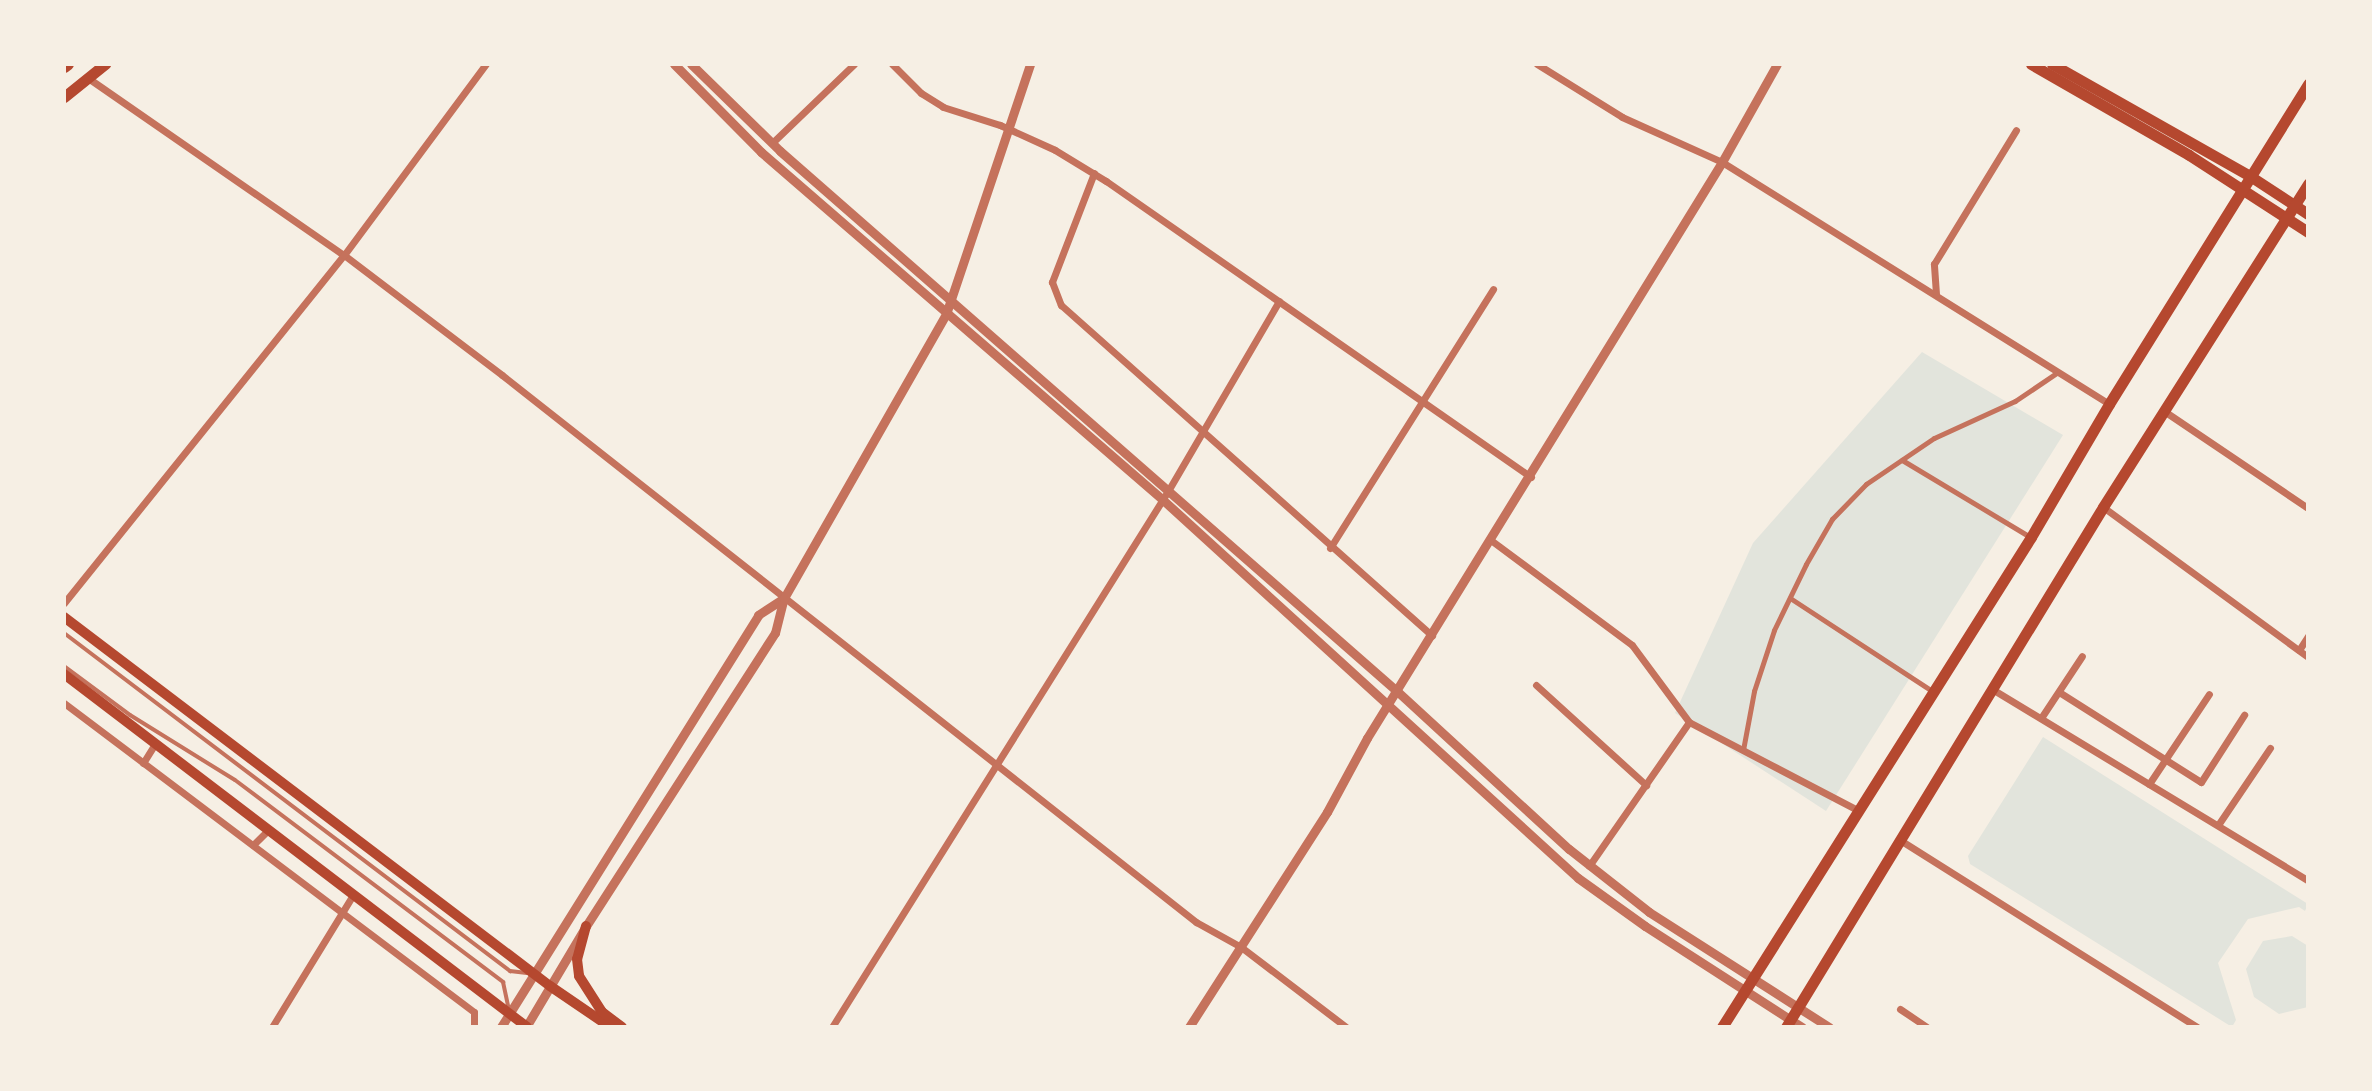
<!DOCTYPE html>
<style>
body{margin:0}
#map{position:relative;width:2372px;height:1091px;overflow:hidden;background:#f6efe4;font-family:"Archivo Narrow",sans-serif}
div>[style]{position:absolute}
.green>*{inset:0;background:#e2e4dc}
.service>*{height:4px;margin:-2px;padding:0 2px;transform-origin:2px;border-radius:2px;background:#c5725c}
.pedestrian>*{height:5px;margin:-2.5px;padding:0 2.5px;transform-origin:2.5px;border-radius:2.5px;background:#c5725c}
.minor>*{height:7px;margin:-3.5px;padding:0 3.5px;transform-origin:3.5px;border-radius:3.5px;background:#c5725c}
.tertiary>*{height:9px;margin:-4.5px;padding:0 4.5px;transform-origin:4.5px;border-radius:4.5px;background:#c5725c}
.secondary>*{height:10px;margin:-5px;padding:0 5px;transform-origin:5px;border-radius:5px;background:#b5482f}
.primary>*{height:11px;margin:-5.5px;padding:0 5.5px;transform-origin:5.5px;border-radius:5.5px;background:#b5482f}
span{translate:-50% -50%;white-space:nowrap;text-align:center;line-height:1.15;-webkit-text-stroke:8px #f6efe4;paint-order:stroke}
.frame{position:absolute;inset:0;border:66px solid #f6efe4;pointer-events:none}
</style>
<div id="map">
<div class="green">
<div style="clip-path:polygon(1922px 352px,2063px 435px,1826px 811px,1675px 713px,1753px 543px)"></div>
<div style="clip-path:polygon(2043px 737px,2308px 904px,2305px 911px,2299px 907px,2248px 919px,2218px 963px,2236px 1020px,2232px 1027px,1970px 864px,1968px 856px)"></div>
<div style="clip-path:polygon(2292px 936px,2308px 946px,2308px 1007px,2279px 1014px,2254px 997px,2246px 969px,2263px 941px)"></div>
</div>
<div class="service">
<div style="left:64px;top:633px;width:560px;rotate:37.16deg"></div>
<div style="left:510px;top:971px;width:17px;rotate:7deg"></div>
<div style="left:64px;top:666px;width:82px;rotate:36.6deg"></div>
<div style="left:130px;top:715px;width:123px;rotate:31.8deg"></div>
<div style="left:235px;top:780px;width:336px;rotate:37deg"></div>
<div style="left:503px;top:982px;width:29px;rotate:78deg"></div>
</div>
<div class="pedestrian">
<div style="left:1902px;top:460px;width:149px;rotate:31deg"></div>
<div style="left:1790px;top:598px;width:170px;rotate:33.2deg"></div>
<div style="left:1743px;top:750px;width:60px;rotate:-79.4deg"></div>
<div style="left:1754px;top:691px;width:64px;rotate:-71.8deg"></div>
<div style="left:1774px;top:630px;width:73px;rotate:-64.1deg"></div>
<div style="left:1806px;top:564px;width:52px;rotate:-60deg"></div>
<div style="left:1832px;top:519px;width:49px;rotate:-45.8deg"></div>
<div style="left:1866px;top:484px;width:82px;rotate:-34.1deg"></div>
<div style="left:1934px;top:438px;width:89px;rotate:-24.6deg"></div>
<div style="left:2015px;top:401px;width:52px;rotate:-34deg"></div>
</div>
<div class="minor">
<div style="left:892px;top:64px;width:41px;rotate:45deg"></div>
<div style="left:921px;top:93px;width:26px;rotate:32deg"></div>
<div style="left:943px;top:107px;width:60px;rotate:17.5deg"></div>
<div style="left:1000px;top:125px;width:60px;rotate:24.4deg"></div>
<div style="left:1055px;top:150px;width:60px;rotate:31.3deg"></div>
<div style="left:1106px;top:181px;width:518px;rotate:34.86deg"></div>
<div style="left:1537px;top:64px;width:100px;rotate:31.9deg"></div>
<div style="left:1622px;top:117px;width:110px;rotate:24.2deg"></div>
<div style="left:1722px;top:162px;width:456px;rotate:32deg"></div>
<div style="left:88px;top:78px;width:311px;rotate:34.7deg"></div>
<div style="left:344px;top:255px;width:198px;rotate:37.2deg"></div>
<div style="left:502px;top:375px;width:884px;rotate:38.24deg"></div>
<div style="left:1196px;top:922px;width:51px;rotate:29.1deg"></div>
<div style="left:1241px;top:947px;width:132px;rotate:37.3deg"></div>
<div style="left:772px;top:143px;width:114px;rotate:-43.9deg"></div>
<div style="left:1094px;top:173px;width:117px;rotate:111.1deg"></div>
<div style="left:1052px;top:282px;width:25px;rotate:69deg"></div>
<div style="left:1061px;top:305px;width:497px;rotate:41.7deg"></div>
<div style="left:1936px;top:294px;width:30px;rotate:-94deg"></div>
<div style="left:1934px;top:264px;width:157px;rotate:-58.5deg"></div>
<div style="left:2164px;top:411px;width:174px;rotate:34deg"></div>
<div style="left:2103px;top:507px;width:254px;rotate:36.2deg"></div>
<div style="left:1492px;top:541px;width:174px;rotate:36.6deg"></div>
<div style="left:1632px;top:645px;width:96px;rotate:53.5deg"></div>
<div style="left:1689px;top:722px;width:192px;rotate:27.6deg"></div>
<div style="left:1330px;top:548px;width:306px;rotate:-57.8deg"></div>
<div style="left:64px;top:603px;width:447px;rotate:-51.2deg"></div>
<div style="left:344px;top:255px;width:238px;rotate:-53.4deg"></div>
<div style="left:2299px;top:650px;width:17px;rotate:-57deg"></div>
<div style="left:1536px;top:685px;width:149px;rotate:42.3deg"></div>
<div style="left:1992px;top:689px;width:369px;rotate:31.2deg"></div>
<div style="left:2059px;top:692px;width:168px;rotate:32.4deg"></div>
<div style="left:2201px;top:782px;width:80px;rotate:-57.3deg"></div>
<div style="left:64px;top:703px;width:513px;rotate:37deg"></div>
<div style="left:474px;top:1012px;width:15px;rotate:90deg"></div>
<div style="left:2041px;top:718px;width:74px;rotate:-56.5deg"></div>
<div style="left:143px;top:763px;width:22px;rotate:-58deg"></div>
<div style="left:2149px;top:784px;width:108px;rotate:-56.3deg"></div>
<div style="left:2218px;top:825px;width:93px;rotate:-56deg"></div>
<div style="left:1900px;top:840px;width:351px;rotate:32.2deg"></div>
<div style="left:253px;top:845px;width:21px;rotate:-45deg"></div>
<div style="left:1589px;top:866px;width:175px;rotate:-55.2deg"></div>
<div style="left:1900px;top:1009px;width:32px;rotate:34deg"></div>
<div style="left:272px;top:1027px;width:155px;rotate:-58.5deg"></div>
<div style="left:832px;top:1027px;width:633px;rotate:-57.92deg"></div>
<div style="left:1168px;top:491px;width:220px;rotate:-59.7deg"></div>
</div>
<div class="tertiary">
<div style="left:674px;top:64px;width:124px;rotate:45.3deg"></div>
<div style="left:761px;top:152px;width:532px;rotate:40.88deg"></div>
<div style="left:1163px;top:500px;width:561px;rotate:42.33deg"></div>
<div style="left:1578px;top:878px;width:82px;rotate:35.6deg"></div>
<div style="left:1645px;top:926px;width:187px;rotate:32.8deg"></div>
<div style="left:691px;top:64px;width:124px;rotate:44.3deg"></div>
<div style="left:780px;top:151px;width:821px;rotate:41.2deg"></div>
<div style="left:1398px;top:692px;width:232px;rotate:42.6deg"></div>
<div style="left:1569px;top:849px;width:102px;rotate:38.2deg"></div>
<div style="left:1649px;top:912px;width:214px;rotate:32.6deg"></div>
<div style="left:501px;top:1027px;width:486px;rotate:-58deg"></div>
<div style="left:758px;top:615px;width:31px;rotate:-33deg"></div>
<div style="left:526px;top:1027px;width:117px;rotate:-59.3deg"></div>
<div style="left:586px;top:926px;width:349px;rotate:-57.2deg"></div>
<div style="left:775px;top:633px;width:36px;rotate:-76deg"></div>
<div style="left:784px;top:598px;width:327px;rotate:-60.3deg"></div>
<div style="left:946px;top:314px;width:264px;rotate:-71.4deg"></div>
<div style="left:1189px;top:1027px;width:255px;rotate:-57.3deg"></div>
<div style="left:1327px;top:812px;width:84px;rotate:-61.6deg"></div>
<div style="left:1367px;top:738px;width:677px;rotate:-58.35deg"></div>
<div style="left:1722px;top:162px;width:112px;rotate:-60.7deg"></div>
</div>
<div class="secondary">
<div style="left:64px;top:617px;width:610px;rotate:37.21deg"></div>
<div style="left:550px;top:986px;width:73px;rotate:34.3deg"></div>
<div style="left:64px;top:674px;width:582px;rotate:37.32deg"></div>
<div style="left:586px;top:926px;width:34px;rotate:105deg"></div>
<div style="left:577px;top:959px;width:17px;rotate:83deg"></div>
<div style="left:579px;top:976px;width:43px;rotate:57.4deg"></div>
<div style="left:602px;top:1012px;width:25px;rotate:37deg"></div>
</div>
<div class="primary">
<div style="left:2031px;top:64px;width:182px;rotate:29.9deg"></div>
<div style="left:2189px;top:155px;width:142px;rotate:32.9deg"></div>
<div style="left:2052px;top:64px;width:227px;rotate:29.5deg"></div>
<div style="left:2250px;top:176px;width:69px;rotate:33.2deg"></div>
<div style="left:64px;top:67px;width:5px;rotate:-37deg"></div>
<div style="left:64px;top:97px;width:53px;rotate:-38.8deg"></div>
<div style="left:1722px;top:1027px;width:579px;rotate:-57.76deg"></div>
<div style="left:2031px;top:537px;width:154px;rotate:-59.6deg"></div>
<div style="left:2109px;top:404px;width:377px;rotate:-58.1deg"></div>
<div style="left:1786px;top:1027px;width:609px;rotate:-58.63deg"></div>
<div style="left:2103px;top:507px;width:383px;rotate:-57.6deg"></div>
</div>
<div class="frame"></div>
</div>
